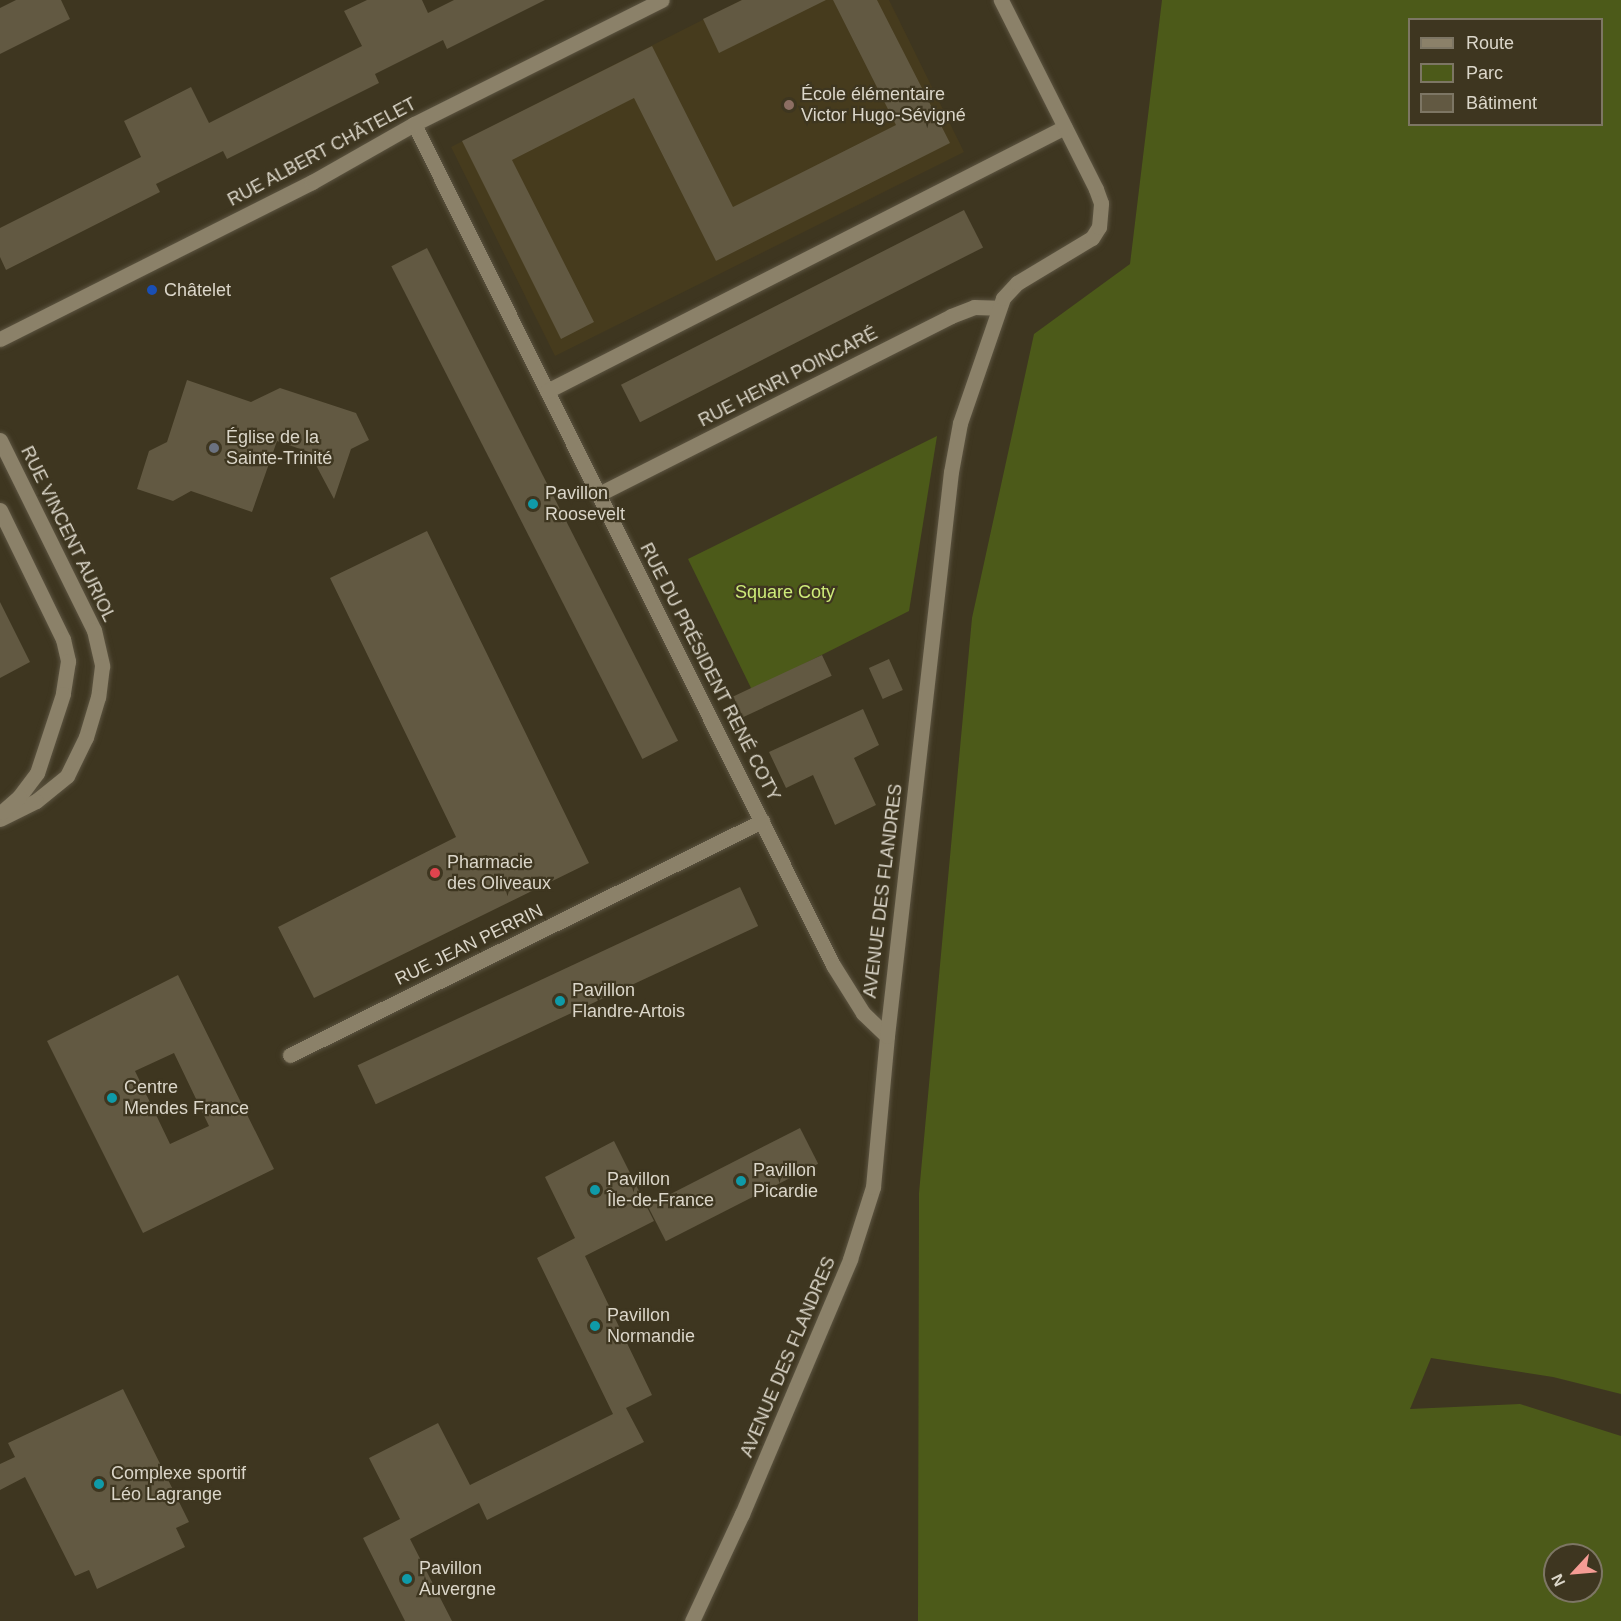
<!DOCTYPE html>
<meta charset="utf-8">
<style>
body{margin:0}
#map{position:relative;width:1621px;height:1621px;overflow:hidden;background:#3e3620;font-family:Helvetica,sans-serif}
div>[style]{position:absolute}
.built>*{inset:0;background:#463b1d}
.green>*{inset:0;background:#4c5a19}
.building>*{inset:0;background:#625942;transform-origin:0 0}
.roads{filter:drop-shadow(0 0 2px #5c5441) drop-shadow(0 0 2px #5c5441)}
.minor>*{height:15px;margin:-7.5px;padding:0 7.5px;transform-origin:7.5px;border-radius:7.5px;background:#8b8169}
.dots>*{width:16px;height:16px;translate:-50% -50%;box-sizing:border-box;border:3px solid #3e3620;border-radius:50%}
span{translate:-50% -50%;white-space:nowrap;text-align:center;line-height:1.15;-webkit-text-stroke:4.5px #3e3620;paint-order:stroke}
.poi-label{font-size:18px;color:#dbd6c9}
.left{translate:0 -50%;text-align:left}
.street-label{font-size:18px;color:#dbd6c9}
.park-label{font-size:18px;color:#ceeb79}
.legend{position:absolute;left:1408px;top:18px;width:195px;height:108px;box-sizing:border-box;background:#3e3620;border:2px solid #7d7664;margin:0;padding:8px 10px;list-style:none;font-size:18px;color:#dbd6c9}
.legend li{display:flex;align-items:center;gap:12px;height:30px}
.legend b{width:30px;border:2px solid #7d7664}
.north{position:absolute;left:1543px;top:1543px;width:60px;height:60px;box-sizing:border-box;background:#3e3620;border:2px solid #7d7664;border-radius:50%;rotate:244deg;font-size:16px;font-weight:700;line-height:24px;text-align:center;color:#dbd6c9}
.north::after{content:'';display:block;margin:auto;width:21px;height:27px;background:#f59c94;clip-path:polygon(50% 0,100% 100%,50% 72%,0 100%)}
</style>
<div id="map">
<div class="built">
<div style="clip-path:polygon(742px 0,889px 0,964px 152px,555px 356px,451px 147px)"></div>
</div>
<div class="green">
<div style="clip-path:polygon(evenodd,1162px 0,1621px 0,1621px 1394px,1553px 1377px,1431px 1358px,1410px 1409px,1520px 1404px,1621px 1436px,1621px 1621px,918px 1621px,919px 1193px,972px 618px,1034px 334px,1130px 264px,1162px 0,1410px 20px,1602px 20px,1602px 124px,1410px 124px,1410px 20px,1162px 0,1555px 1555px,1591px 1555px,1591px 1591px,1555px 1591px,1555px 1555px)"></div>
<div style="clip-path:polygon(937px 436px,909px 611px,752px 690px,688px 559px)"></div>
</div>
<div class="building">
<div style="clip-path:polygon(16px 0,61px 0,70px 19px,0 54px,0 8px)"></div>
<div style="clip-path:polygon(367px 0,422px 0,428px 13px,454px 0,545px 0,447px 49px,443px 40px,375px 74px,379px 83px,227px 159px,223px 151px,156px 184px,160px 192px,6px 270px,0 257px,0 228px,141px 157px,124px 121px,191px 87px,209px 123px,362px 46px,344px 11px)"></div>
<div style="clip-path:polygon(742px 0,826px 0,719px 53px,703px 19px)"></div>
<div style="clip-path:polygon(833px 0,877px 0,950px 143px,716px 261px,634px 98px,512px 160px,594px 322px,561px 339px,462px 141px,652px 46px,733px 207px,896px 125px)"></div>
<div style="left:964px;top:210px;width:42px;height:385px;rotate:63deg"></div>
<div style="left:427px;top:248px;width:553px;height:40px;rotate:63deg"></div>
<div style="clip-path:polygon(187px 380px,251px 402px,280px 388px,356px 413px,369px 440px,351px 449px,334px 499px,309px 452px,277px 441px,252px 512px,191px 491px,173px 501px,137px 489px,149px 451px,167px 442px)"></div>
<div style="clip-path:polygon(427px 531px,589px 863px,314px 998px,278px 927px,456px 837px,330px 578px)"></div>
<div style="clip-path:polygon(0 602px,30px 662px,0 678px)"></div>
<div style="left:822px;top:655px;width:23px;height:98px;rotate:65deg"></div>
<div style="left:889px;top:659px;width:34px;height:22px;rotate:66deg"></div>
<div style="clip-path:polygon(863px 709px,879px 745px,854px 758px,876px 805px,835px 825px,813px 775px,786px 788px,769px 752px)"></div>
<div style="left:740px;top:887px;width:43px;height:422px;rotate:65deg"></div>
<div style="clip-path:polygon(evenodd,178px 975px,274px 1169px,143px 1233px,47px 1041px,178px 975px,174px 1053px,209px 1126px,170px 1144px,135px 1071px,174px 1053px)"></div>
<div style="left:800px;top:1128px;width:40px;height:171px;rotate:63deg"></div>
<div style="clip-path:polygon(614px 1141px,654px 1221px,585px 1256px,652px 1395px,626px 1408px,644px 1442px,487px 1520px,479px 1503px,410px 1539px,452px 1621px,405px 1621px,363px 1538px,400px 1519px,369px 1458px,438px 1423px,470px 1485px,613px 1414px,537px 1258px,575px 1238px,545px 1177px)"></div>
<div style="clip-path:polygon(123px 1389px,189px 1522px,176px 1528px,185px 1547px,97px 1589px,89px 1570px,75px 1576px,25px 1477px,0 1490px,0 1464px,15px 1457px,8px 1443px)"></div>
</div>
<div class="roads">
<div class="minor">
<div style="left:414px;top:124px;width:940px;rotate:63.52deg"></div>
<div style="left:833px;top:965px;width:57px;rotate:58deg"></div>
<div style="left:863px;top:1013px;width:33px;rotate:44deg"></div>
<div style="left:0;top:339px;width:349px;rotate:-26.7deg"></div>
<div style="left:312px;top:182px;width:117px;rotate:-29.6deg"></div>
<div style="left:414px;top:124px;width:277px;rotate:-26.6deg"></div>
<div style="left:547px;top:391px;width:581px;rotate:-27.01deg"></div>
<div style="left:0;top:440px;width:212px;rotate:63.7deg"></div>
<div style="left:94px;top:630px;width:37px;rotate:77deg"></div>
<div style="left:102px;top:666px;width:31px;rotate:97deg"></div>
<div style="left:98px;top:697px;width:42px;rotate:106.7deg"></div>
<div style="left:86px;top:737px;width:43px;rotate:116deg"></div>
<div style="left:67px;top:776px;width:40px;rotate:141deg"></div>
<div style="left:36px;top:801px;width:40px;rotate:153.4deg"></div>
<div style="left:599px;top:494px;width:394px;rotate:-26.8deg"></div>
<div style="left:951px;top:316px;width:25px;rotate:-21deg"></div>
<div style="left:974px;top:307px;width:24px;rotate:2deg"></div>
<div style="left:0;top:510px;width:144px;rotate:64deg"></div>
<div style="left:63px;top:639px;width:23px;rotate:77deg"></div>
<div style="left:68px;top:661px;width:33px;rotate:99deg"></div>
<div style="left:63px;top:694px;width:83px;rotate:108.2deg"></div>
<div style="left:37px;top:773px;width:30px;rotate:127deg"></div>
<div style="left:19px;top:797px;width:23px;rotate:139deg"></div>
<div style="left:290px;top:1055px;width:527px;rotate:-26.37deg"></div>
<div style="left:692px;top:1621px;width:118px;rotate:-65deg"></div>
<div style="left:742px;top:1514px;width:277px;rotate:-67deg"></div>
<div style="left:850px;top:1259px;width:76px;rotate:-72.3deg"></div>
<div style="left:873px;top:1187px;width:152px;rotate:-84.7deg"></div>
<div style="left:887px;top:1036px;width:568px;rotate:-83.53deg"></div>
<div style="left:951px;top:472px;width:50px;rotate:-79.6deg"></div>
<div style="left:960px;top:423px;width:132px;rotate:-71deg"></div>
<div style="left:1003px;top:298px;width:21px;rotate:-47deg"></div>
<div style="left:1017px;top:283px;width:87px;rotate:-31deg"></div>
<div style="left:1092px;top:238px;width:13px;rotate:-58deg"></div>
<div style="left:1099px;top:227px;width:24px;rotate:-85deg"></div>
<div style="left:1101px;top:203px;width:15px;rotate:-110deg"></div>
<div style="left:1096px;top:189px;width:212px;rotate:-116.7deg"></div>
</div>
</div>
<div class="dots">
<div style="left:789px;top:105px;background:#8d6e63"></div>
<div style="left:152px;top:290px;background:#1a4fb4"></div>
<div style="left:214px;top:448px;background:#6b7280"></div>
<div style="left:533px;top:504px;background:#0f9aa8"></div>
<div style="left:435px;top:873px;background:#e0444e"></div>
<div style="left:560px;top:1001px;background:#0f9aa8"></div>
<div style="left:112px;top:1098px;background:#0f9aa8"></div>
<div style="left:741px;top:1181px;background:#0f9aa8"></div>
<div style="left:595px;top:1190px;background:#0f9aa8"></div>
<div style="left:595px;top:1326px;background:#0f9aa8"></div>
<div style="left:99px;top:1484px;background:#0f9aa8"></div>
<div style="left:407px;top:1579px;background:#0f9aa8"></div>
</div>
<div class="poi-label">
<span class="left" style="left:801px;top:105px">École élémentaire<br>Victor Hugo-Sévigné</span>
<span class="left" style="left:164px;top:290px">Châtelet</span>
<span class="left" style="left:226px;top:448px">Église de la<br>Sainte-Trinité</span>
<span class="left" style="left:545px;top:504px">Pavillon<br>Roosevelt</span>
<span class="left" style="left:447px;top:873px">Pharmacie<br>des Oliveaux</span>
<span class="left" style="left:572px;top:1001px">Pavillon<br>Flandre-Artois</span>
<span class="left" style="left:124px;top:1098px">Centre<br>Mendes France</span>
<span class="left" style="left:753px;top:1181px">Pavillon<br>Picardie</span>
<span class="left" style="left:607px;top:1190px">Pavillon<br>Île-de-France</span>
<span class="left" style="left:607px;top:1326px">Pavillon<br>Normandie</span>
<span class="left" style="left:111px;top:1484px">Complexe sportif<br>Léo Lagrange</span>
<span class="left" style="left:419px;top:1579px">Pavillon<br>Auvergne</span>
</div>
<div class="street-label">
<span style="left:322px;top:152px;rotate:-28deg">RUE ALBERT CHÂTELET</span>
<span style="left:788px;top:377px;rotate:-27deg">RUE HENRI POINCARÉ</span>
<span style="left:68px;top:534px;rotate:64deg">RUE VINCENT AURIOL</span>
<span style="left:710px;top:672px;rotate:63deg">RUE DU PRÉSIDENT RENÉ COTY</span>
<span style="left:883px;top:891px;rotate:-83deg">AVENUE DES FLANDRES</span>
<span style="left:469px;top:945px;rotate:-26deg">RUE JEAN PERRIN</span>
<span style="left:788px;top:1357px;rotate:-67deg">AVENUE DES FLANDRES</span>
</div>
<div class="park-label">
<span style="left:785px;top:592px">Square Coty</span>
</div>
<ul class="legend">
<li><b style="height:8px;background:#8b8169"></b>Route</li>
<li><b style="height:16px;background:#4c5a19"></b>Parc</li>
<li><b style="height:16px;background:#625942"></b>Bâtiment</li>
</ul>
<div class="north">N</div>
</div>
